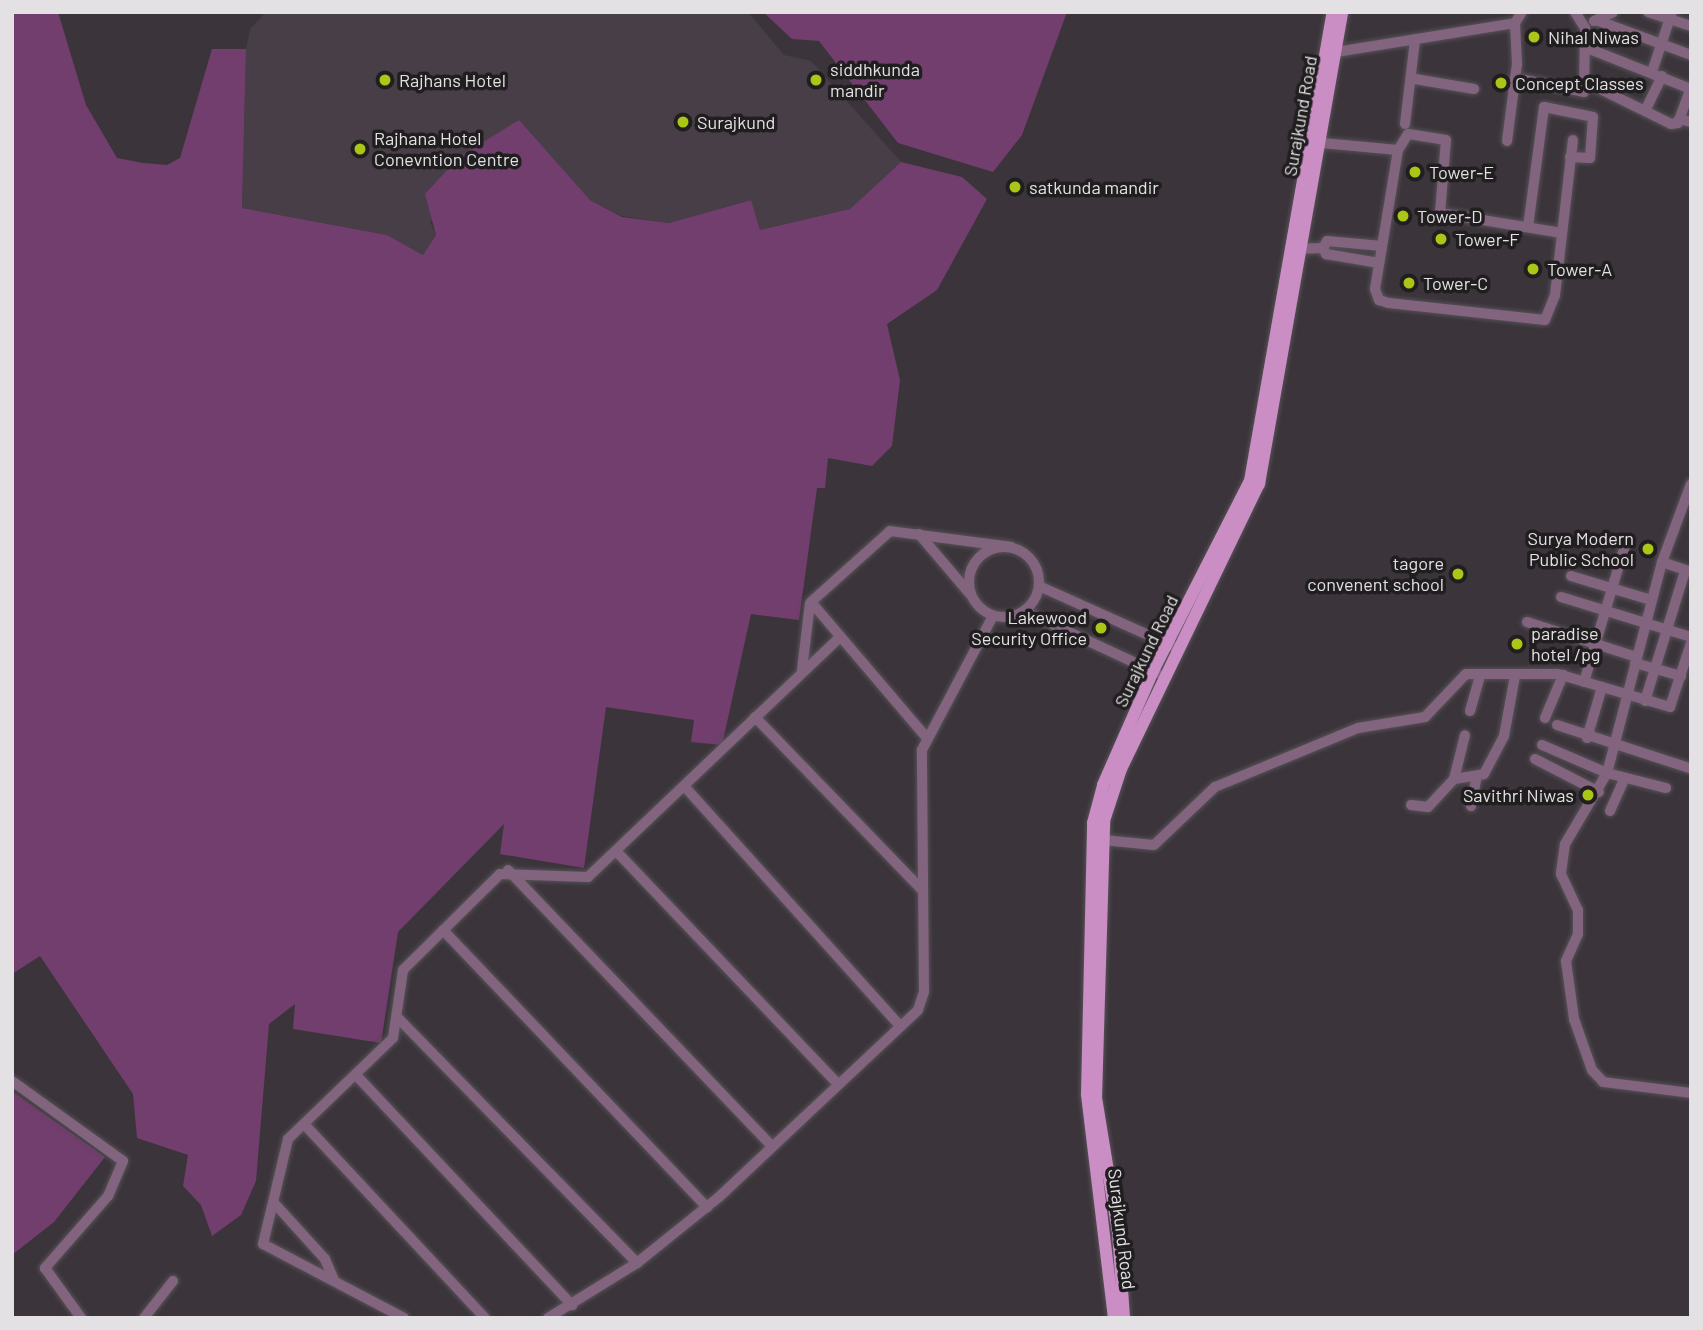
<!DOCTYPE html>
<style>
body{margin:0}
#map{position:relative;width:1703px;height:1330px;overflow:hidden;background:#3b353b;font-family:Barlow,sans-serif}
div>[style]{position:absolute}
.built>*{inset:0;background:#483e47}
.green>*{inset:0;background:#713e6e}
.roads{filter:drop-shadow(0 0 2px #565156) drop-shadow(0 0 2px #565156)}
.minor>*{height:10px;margin:-5px;padding:0 5px;transform-origin:5px;border-radius:5px;background:#82647f}
.minor>.ring{margin:-5px;padding:0;box-sizing:content-box;background:none;border:10px solid #82647f;border-radius:50%}
.major>*{height:12px;margin:-6px;padding:0 6px;transform-origin:6px;border-radius:6px;background:#ca8ec5}
.dots>*{width:19px;height:19px;translate:-50% -50%;box-sizing:border-box;border:4px solid #211e20;border-radius:50%}
span{translate:-50% -50%;white-space:nowrap;text-align:center;line-height:1.15;-webkit-text-stroke:7px #211e20;paint-order:stroke}
.poi-label{font-size:18px;color:#e4e1e4}
.left{translate:0 -50%;text-align:left}
.right{translate:-100% -50%;text-align:right}
.street-label{font-size:18px;color:#e4e1e4}
.frame{position:absolute;inset:0;border:14px solid #e4e1e4;pointer-events:none}
</style>
<div id="map">
<div class="built">
<div style="clip-path:polygon(266px 12px,748px 12px,784px 55px,811px 61px,901px 162px,850px 209px,760px 230px,750px 200px,669px 223px,622px 216px,590px 200px,518px 120px,430px 222px,436px 235px,423px 255px,387px 235px,242px 208px,246px 49px,250px 29px)"></div>
</div>
<div class="green">
<div style="clip-path:polygon(12px 12px,58px 12px,86px 105px,117px 158px,143px 163px,167px 165px,180px 158px,212px 49px,246px 49px,242px 208px,387px 235px,423px 255px,436px 235px,425px 194px,459px 157px,519px 120px,590px 200px,622px 217px,669px 223px,751px 200px,760px 230px,850px 209px,901px 162px,962px 177px,987px 199px,937px 290px,887px 324px,900px 380px,892px 446px,872px 466px,828px 458px,825px 488px,817px 488px,799px 620px,751px 614px,722px 745px,691px 742px,694px 720px,606px 707px,584px 868px,500px 854px,504px 824px,398px 932px,381px 1043px,293px 1029px,295px 1004px,269px 1024px,256px 1181px,241px 1215px,212px 1236px,201px 1205px,183px 1186px,188px 1155px,137px 1138px,133px 1094px,40px 956px,12px 974px)"></div>
<div style="clip-path:polygon(763px 12px,1067px 12px,1022px 135px,993px 172px,898px 143px,819px 41px,792px 39px)"></div>
<div style="clip-path:polygon(12px 1091px,105px 1157px,54px 1222px,12px 1255px)"></div>
</div>
<div class="roads">
<div class="minor">
<div style="left:1648px;top:12px;width:45px;rotate:18deg"></div>
<div style="left:1596px;top:20px;width:101px;rotate:20.2deg"></div>
<div style="left:1594px;top:21px;width:21px;rotate:-25deg"></div>
<div style="left:1587px;top:48px;width:112px;rotate:21.5deg"></div>
<div style="left:1330px;top:53px;width:187px;rotate:-9.2deg"></div>
<div style="left:1515px;top:23px;width:13px;rotate:-58deg"></div>
<div style="left:1652px;top:72px;width:63px;rotate:-71.6deg"></div>
<div style="left:1515px;top:78px;width:70px;rotate:11.5deg"></div>
<div style="left:1584px;top:92px;width:64px;rotate:-89.1deg"></div>
<div style="left:1585px;top:28px;width:19px;rotate:-122deg"></div>
<div style="left:1415px;top:79px;width:60px;rotate:9.6deg"></div>
<div style="left:1586px;top:82px;width:95px;rotate:26.3deg"></div>
<div style="left:1671px;top:124px;width:7px;rotate:-8deg"></div>
<div style="left:1678px;top:123px;width:38px;rotate:-70deg"></div>
<div style="left:1645px;top:111px;width:39px;rotate:-64deg"></div>
<div style="left:1679px;top:119px;width:12px;rotate:14deg"></div>
<div style="left:1405px;top:124px;width:85px;rotate:-83.2deg"></div>
<div style="left:1507px;top:141px;width:78px;rotate:-82.6deg"></div>
<div style="left:1517px;top:64px;width:41px;rotate:-92.8deg"></div>
<div style="left:1322px;top:143px;width:76px;rotate:5.3deg"></div>
<div style="left:1528px;top:227px;width:121px;rotate:-82.4deg"></div>
<div style="left:1544px;top:107px;width:50px;rotate:11.5deg"></div>
<div style="left:1593px;top:117px;width:41px;rotate:94.2deg"></div>
<div style="left:1590px;top:158px;width:20px;rotate:-177deg"></div>
<div style="left:1562px;top:233px;width:124px;rotate:-170.7deg"></div>
<div style="left:1440px;top:213px;width:73px;rotate:-85.3deg"></div>
<div style="left:1446px;top:140px;width:38px;rotate:-171deg"></div>
<div style="left:1408px;top:134px;width:19px;rotate:122deg"></div>
<div style="left:1398px;top:150px;width:141px;rotate:99.4deg"></div>
<div style="left:1375px;top:289px;width:12px;rotate:70deg"></div>
<div style="left:1379px;top:300px;width:10px;rotate:17deg"></div>
<div style="left:1389px;top:303px;width:157px;rotate:6.2deg"></div>
<div style="left:1545px;top:320px;width:27px;rotate:-68deg"></div>
<div style="left:1555px;top:295px;width:156px;rotate:-83.4deg"></div>
<div style="left:1323px;top:248px;width:7px;rotate:63deg"></div>
<div style="left:1326px;top:254px;width:54px;rotate:9.6deg"></div>
<div style="left:1294px;top:249px;width:29px;rotate:-2deg"></div>
<div style="left:1323px;top:248px;width:8px;rotate:-60deg"></div>
<div style="left:1327px;top:241px;width:55px;rotate:5.2deg"></div>
<div style="left:1691px;top:484px;width:83px;rotate:110.4deg"></div>
<div style="left:1662px;top:562px;width:218px;rotate:104.6deg"></div>
<div style="left:1607px;top:773px;width:82px;rotate:120.6deg"></div>
<div style="left:1565px;top:844px;width:30px;rotate:98deg"></div>
<div style="left:1561px;top:874px;width:40px;rotate:65deg"></div>
<div style="left:1578px;top:910px;width:24px;rotate:90deg"></div>
<div style="left:1578px;top:934px;width:30px;rotate:114deg"></div>
<div style="left:1566px;top:961px;width:59px;rotate:82.1deg"></div>
<div style="left:1574px;top:1019px;width:54px;rotate:70.6deg"></div>
<div style="left:1592px;top:1070px;width:16px;rotate:47deg"></div>
<div style="left:1603px;top:1082px;width:89px;rotate:7.1deg"></div>
<div style="left:919px;top:534px;width:79px;rotate:49.6deg"></div>
<div class="ring" style="left:969px;top:547px;width:60px;height:60px"></div>
<div style="left:1662px;top:562px;width:31px;rotate:19deg"></div>
<div style="left:1571px;top:576px;width:84px;rotate:16.7deg"></div>
<div style="left:1039px;top:586px;width:154px;rotate:24.2deg"></div>
<div style="left:1561px;top:597px;width:136px;rotate:17.1deg"></div>
<div style="left:1024px;top:611px;width:147px;rotate:25deg"></div>
<div style="left:1527px;top:622px;width:115px;rotate:17.7deg"></div>
<div style="left:1635px;top:663px;width:48px;rotate:15.8deg"></div>
<div style="left:802px;top:670px;width:67px;rotate:-83.2deg"></div>
<div style="left:1584px;top:682px;width:139px;rotate:-73.3deg"></div>
<div style="left:1645px;top:701px;width:136px;rotate:-72.9deg"></div>
<div style="left:1470px;top:711px;width:36px;rotate:-74deg"></div>
<div style="left:755px;top:717px;width:242px;rotate:46deg"></div>
<div style="left:1545px;top:718px;width:47px;rotate:-67.3deg"></div>
<div style="left:1557px;top:725px;width:139px;rotate:18deg"></div>
<div style="left:926px;top:737px;width:177px;rotate:-130.4deg"></div>
<div style="left:811px;top:602px;width:106px;rotate:-41.9deg"></div>
<div style="left:890px;top:531px;width:122px;rotate:7.5deg"></div>
<div style="left:1587px;top:738px;width:53px;rotate:-73.6deg"></div>
<div style="left:1542px;top:745px;width:71px;rotate:23.3deg"></div>
<div style="left:1607px;top:773px;width:61px;rotate:14.3deg"></div>
<div style="left:1535px;top:759px;width:72px;rotate:27.3deg"></div>
<div style="left:1454px;top:779px;width:45px;rotate:-76deg"></div>
<div style="left:685px;top:787px;width:321px;rotate:48deg"></div>
<div style="left:1411px;top:805px;width:17px;rotate:7deg"></div>
<div style="left:1428px;top:807px;width:38px;rotate:-47deg"></div>
<div style="left:1454px;top:779px;width:30px;rotate:-9deg"></div>
<div style="left:1484px;top:774px;width:43px;rotate:-62.2deg"></div>
<div style="left:1504px;top:736px;width:61px;rotate:-79.6deg"></div>
<div style="left:1471px;top:806px;width:31px;rotate:-79deg"></div>
<div style="left:1610px;top:811px;width:36px;rotate:-66deg"></div>
<div style="left:1103px;top:840px;width:51px;rotate:5.6deg"></div>
<div style="left:1154px;top:845px;width:84px;rotate:-43.6deg"></div>
<div style="left:1215px;top:787px;width:155px;rotate:-22.4deg"></div>
<div style="left:1358px;top:728px;width:68px;rotate:-9.3deg"></div>
<div style="left:1425px;top:717px;width:59px;rotate:-46.4deg"></div>
<div style="left:1466px;top:674px;width:92px"></div>
<div style="left:1558px;top:674px;width:117px;rotate:16.4deg"></div>
<div style="left:1670px;top:707px;width:67px;rotate:-71.8deg"></div>
<div style="left:617px;top:852px;width:319px;rotate:46.4deg"></div>
<div style="left:508px;top:870px;width:379px;rotate:46.3deg"></div>
<div style="left:443px;top:930px;width:383px;rotate:46.4deg"></div>
<div style="left:399px;top:1019px;width:341px;rotate:45.7deg"></div>
<div style="left:356px;top:1075px;width:316px;rotate:46.8deg"></div>
<div style="left:12px;top:1081px;width:137px;rotate:35.8deg"></div>
<div style="left:123px;top:1161px;width:38px;rotate:113deg"></div>
<div style="left:108px;top:1196px;width:96px;rotate:131.2deg"></div>
<div style="left:45px;top:1268px;width:62px;rotate:54.2deg"></div>
<div style="left:305px;top:1125px;width:264px;rotate:47deg"></div>
<div style="left:276px;top:1205px;width:73px;rotate:47.8deg"></div>
<div style="left:325px;top:1259px;width:23px;rotate:67deg"></div>
<div style="left:144px;top:1318px;width:47px;rotate:-51.9deg"></div>
<div style="left:404px;top:1318px;width:159px;rotate:-152.3deg"></div>
<div style="left:263px;top:1244px;width:108px;rotate:-76.6deg"></div>
<div style="left:288px;top:1139px;width:146px;rotate:-43.9deg"></div>
<div style="left:393px;top:1038px;width:69px;rotate:-81.6deg"></div>
<div style="left:403px;top:970px;width:136px;rotate:-44.7deg"></div>
<div style="left:500px;top:874px;width:88px;rotate:2deg"></div>
<div style="left:588px;top:877px;width:344px;rotate:-43.6deg"></div>
<div style="left:548px;top:1318px;width:105px;rotate:-31.7deg"></div>
<div style="left:637px;top:1263px;width:105px;rotate:-38.8deg"></div>
<div style="left:719px;top:1197px;width:273px;rotate:-43.2deg"></div>
<div style="left:918px;top:1010px;width:19px;rotate:-72deg"></div>
<div style="left:924px;top:992px;width:242px;rotate:-90.5deg"></div>
<div style="left:922px;top:750px;width:152px;rotate:-62.1deg"></div>
</div>
<div class="major">
<div style="left:1114px;top:1318px;width:226px;rotate:-96.9deg"></div>
<div style="left:1087px;top:1094px;width:271px;rotate:-88.7deg"></div>
<div style="left:1093px;top:823px;width:39px;rotate:-75deg"></div>
<div style="left:1103px;top:785px;width:124px;rotate:-66.3deg"></div>
<div style="left:1153px;top:671px;width:213px;rotate:-63deg"></div>
<div style="left:1250px;top:481px;width:476px;rotate:-80deg"></div>
<div style="left:1124px;top:1318px;width:86px;rotate:-94deg"></div>
<div style="left:1118px;top:1232px;width:136px;rotate:-99.3deg"></div>
<div style="left:1096px;top:1098px;width:277px;rotate:-88.3deg"></div>
<div style="left:1104px;top:821px;width:55px;rotate:-71.9deg"></div>
<div style="left:1121px;top:769px;width:317px;rotate:-64.2deg"></div>
<div style="left:1259px;top:484px;width:479px;rotate:-80deg"></div>
</div>
</div>
<div class="dots">
<div style="left:1534px;top:37px;background:#abc616"></div>
<div style="left:385px;top:80px;background:#abc616"></div>
<div style="left:816px;top:80px;background:#abc616"></div>
<div style="left:1501px;top:83px;background:#abc616"></div>
<div style="left:683px;top:122px;background:#abc616"></div>
<div style="left:360px;top:149px;background:#abc616"></div>
<div style="left:1415px;top:172px;background:#abc616"></div>
<div style="left:1015px;top:187px;background:#abc616"></div>
<div style="left:1403px;top:216px;background:#abc616"></div>
<div style="left:1441px;top:239px;background:#abc616"></div>
<div style="left:1533px;top:269px;background:#abc616"></div>
<div style="left:1409px;top:283px;background:#abc616"></div>
<div style="left:1648px;top:549px;background:#abc616"></div>
<div style="left:1458px;top:574px;background:#abc616"></div>
<div style="left:1101px;top:628px;background:#abc616"></div>
<div style="left:1517px;top:644px;background:#abc616"></div>
<div style="left:1588px;top:795px;background:#abc616"></div>
</div>
<div class="poi-label">
<span class="left" style="left:1548px;top:37px">Nihal Niwas</span>
<span class="left" style="left:830px;top:80px">siddhkunda<br>mandir</span>
<span class="left" style="left:399px;top:80px">Rajhans Hotel</span>
<span class="left" style="left:1515px;top:83px">Concept Classes</span>
<span class="left" style="left:697px;top:122px">Surajkund</span>
<span class="left" style="left:374px;top:149px">Rajhana Hotel<br>Conevntion Centre</span>
<span class="left" style="left:1429px;top:172px">Tower-E</span>
<span class="left" style="left:1029px;top:187px">satkunda mandir</span>
<span class="left" style="left:1417px;top:216px">Tower-D</span>
<span class="left" style="left:1455px;top:239px">Tower-F</span>
<span class="left" style="left:1547px;top:269px">Tower-A</span>
<span class="left" style="left:1423px;top:283px">Tower-C</span>
<span class="right" style="left:1634px;top:549px">Surya Modern<br>Public School</span>
<span class="right" style="left:1444px;top:574px">tagore<br>convenent school</span>
<span class="right" style="left:1087px;top:628px">Lakewood<br>Security Office</span>
<span class="left" style="left:1531px;top:644px">paradise<br>hotel /pg</span>
<span class="right" style="left:1574px;top:795px">Savithri Niwas</span>
</div>
<div class="street-label">
<span style="left:1300px;top:116px;rotate:-80deg">Surajkund Road</span>
<span style="left:1146px;top:651px;rotate:-64deg">Surajkund Road</span>
<span style="left:1122px;top:1229px;rotate:83deg">Surajkund Road</span>
</div>
<div class="frame"></div>
</div>
